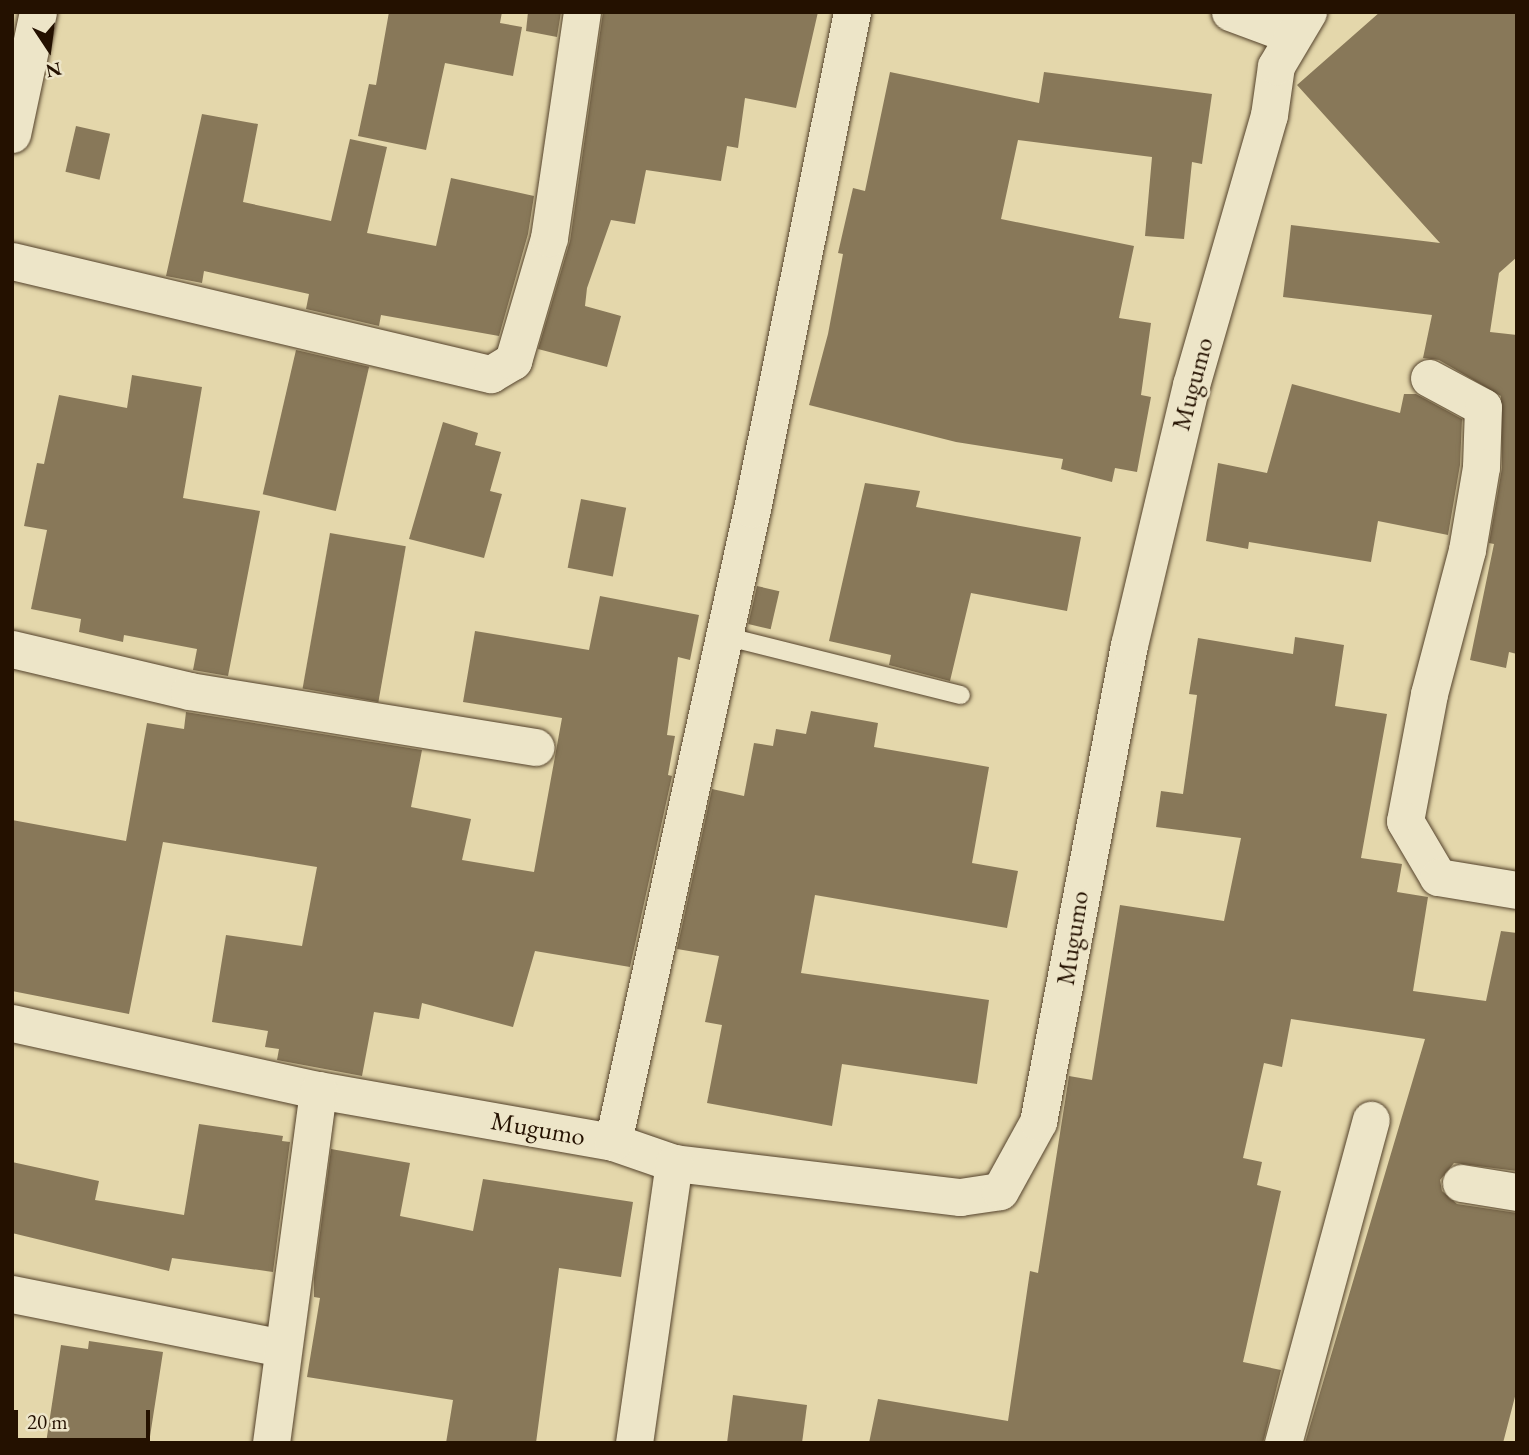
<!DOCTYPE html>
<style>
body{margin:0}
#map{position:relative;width:1529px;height:1455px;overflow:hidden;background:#e4d7ab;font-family:"EB Garamond",serif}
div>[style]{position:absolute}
.building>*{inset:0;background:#887859;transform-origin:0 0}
.roads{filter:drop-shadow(0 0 2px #54422b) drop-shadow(0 0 2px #54422b)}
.service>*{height:18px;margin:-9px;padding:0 9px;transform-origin:9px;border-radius:9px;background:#ede5c8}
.minor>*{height:37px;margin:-18.5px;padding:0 18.5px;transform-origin:18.5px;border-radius:18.5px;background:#ede5c8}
span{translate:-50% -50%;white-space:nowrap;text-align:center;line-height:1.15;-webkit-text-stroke:6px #ede5c8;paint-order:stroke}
.street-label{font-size:26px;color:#241100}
.frame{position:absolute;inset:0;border:14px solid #241100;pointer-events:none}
.north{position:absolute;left:14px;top:14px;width:70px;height:70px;-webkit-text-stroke:5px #ede5c8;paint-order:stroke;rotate:167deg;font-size:19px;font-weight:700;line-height:28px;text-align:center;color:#241100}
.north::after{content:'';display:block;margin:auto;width:24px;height:32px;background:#241100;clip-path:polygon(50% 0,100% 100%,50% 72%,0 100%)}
.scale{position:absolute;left:14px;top:1410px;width:136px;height:32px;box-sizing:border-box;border:4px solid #241100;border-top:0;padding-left:9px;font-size:21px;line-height:24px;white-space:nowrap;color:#241100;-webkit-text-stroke:5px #ede5c8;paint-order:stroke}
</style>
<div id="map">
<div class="building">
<div style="clip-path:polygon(389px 12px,502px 12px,500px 23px,522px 27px,513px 76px,445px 63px,426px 150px,358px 136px,369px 84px,376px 85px)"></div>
<div style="clip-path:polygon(528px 12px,561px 12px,557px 37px,526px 31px)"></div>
<div style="clip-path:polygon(603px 12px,818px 12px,796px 108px,745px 98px,738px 148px,727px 146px,721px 181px,646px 170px,635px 224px,611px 220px,587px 288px,585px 306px,621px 316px,607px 367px,538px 349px,570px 241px)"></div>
<div style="clip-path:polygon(1380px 12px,1517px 12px,1517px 257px,1499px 273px,1490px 332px,1517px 335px,1517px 654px,1509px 652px,1506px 668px,1470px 660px,1494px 544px,1489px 543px,1502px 468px,1501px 396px,1439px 360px,1423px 358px,1432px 315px,1283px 297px,1291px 225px,1440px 243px,1297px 85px)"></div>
<div style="clip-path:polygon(890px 72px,1039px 103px,1044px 72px,1212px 94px,1202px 164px,1192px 162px,1184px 239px,1145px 236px,1152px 157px,1018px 140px,1001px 219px,1134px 246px,1119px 318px,1151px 323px,1141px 395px,1151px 397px,1137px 472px,1115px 468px,1112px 482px,1061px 469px,1063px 459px,956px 442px,809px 405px,828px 334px,843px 254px,838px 253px,853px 188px,865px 191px)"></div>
<div style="clip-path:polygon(202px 114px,258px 124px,243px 202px,331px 221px,350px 139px,387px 147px,367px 233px,436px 246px,451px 178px,534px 196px,528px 234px,499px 336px,381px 315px,379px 326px,306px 309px,309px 294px,204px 271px,202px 283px,166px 276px)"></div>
<div style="left:76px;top:126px;width:35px;height:47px;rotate:13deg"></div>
<div style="left:296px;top:350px;width:75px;height:148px;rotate:13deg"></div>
<div style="clip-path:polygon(132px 375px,202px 387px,183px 498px,260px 511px,228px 676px,193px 670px,197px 649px,124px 635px,123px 642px,79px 632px,81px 619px,31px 609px,47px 530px,24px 526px,37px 463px,44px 464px,59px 395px,127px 408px)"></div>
<div style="clip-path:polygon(1292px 384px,1400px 413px,1404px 394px,1416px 394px,1462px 419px,1460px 465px,1448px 535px,1378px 521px,1371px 562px,1249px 542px,1248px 549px,1206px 541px,1218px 463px,1267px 473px)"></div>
<div style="clip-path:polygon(443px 422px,478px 433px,475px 445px,501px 452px,490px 491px,502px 494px,484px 558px,409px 539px)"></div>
<div style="clip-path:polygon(865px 483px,920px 491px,916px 507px,1081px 537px,1067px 611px,971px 593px,950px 681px,889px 665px,891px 655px,829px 641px)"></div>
<div style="left:581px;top:499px;width:46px;height:70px;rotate:11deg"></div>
<div style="left:330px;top:533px;width:77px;height:158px;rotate:10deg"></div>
<div style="left:757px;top:586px;width:23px;height:39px;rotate:13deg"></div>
<div style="clip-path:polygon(600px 596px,699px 615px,690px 660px,678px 657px,667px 735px,675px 736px,668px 775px,672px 776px,630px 967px,535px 951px,513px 1027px,422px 1003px,419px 1019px,374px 1012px,362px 1076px,277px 1060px,279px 1049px,265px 1047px,268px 1031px,212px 1022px,226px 935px,302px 946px,317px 867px,163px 842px,129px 1014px,12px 991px,12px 820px,126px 841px,147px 723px,184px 729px,186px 712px,422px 750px,411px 807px,471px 819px,462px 860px,534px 872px,562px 718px,463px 702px,475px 631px,589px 650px)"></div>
<div style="clip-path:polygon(1295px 637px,1344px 645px,1335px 706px,1387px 714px,1361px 858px,1402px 864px,1397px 892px,1428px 897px,1413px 991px,1486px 1001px,1501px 931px,1517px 933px,1517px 1171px,1454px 1163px,1440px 1180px,1442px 1191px,1457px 1204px,1517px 1213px,1517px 1389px,1503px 1443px,1305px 1443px,1425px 1039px,1291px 1019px,1282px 1067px,1264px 1063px,1243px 1158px,1262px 1162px,1257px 1185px,1281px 1191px,1243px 1362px,1281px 1370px,1263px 1443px,869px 1443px,878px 1399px,1008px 1421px,1030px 1271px,1038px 1273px,1069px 1076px,1092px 1080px,1120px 905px,1224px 921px,1241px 838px,1156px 827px,1161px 791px,1183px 794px,1197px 695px,1189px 694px,1198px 638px,1293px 654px)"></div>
<div style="clip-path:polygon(811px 711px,878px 723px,874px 747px,989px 767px,972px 863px,1018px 871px,1007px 928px,815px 895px,801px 973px,989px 1000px,977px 1084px,842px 1064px,832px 1126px,707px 1103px,722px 1025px,705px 1022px,719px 956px,677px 949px,712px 789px,744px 796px,754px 743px,773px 746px,776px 729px,806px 734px)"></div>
<div style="clip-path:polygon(199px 1124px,283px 1136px,282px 1141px,290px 1142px,273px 1272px,172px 1258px,169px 1271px,12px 1233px,12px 1162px,99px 1181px,95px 1200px,184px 1215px)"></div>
<div style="clip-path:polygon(331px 1149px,410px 1163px,400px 1216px,473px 1231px,483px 1179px,633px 1202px,621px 1277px,559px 1268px,536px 1443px,446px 1443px,453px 1400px,307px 1377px,320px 1298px,314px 1297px,314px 1278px)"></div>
<div style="clip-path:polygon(89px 1341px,163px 1352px,149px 1443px,46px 1443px,61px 1345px,88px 1349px)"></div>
<div style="clip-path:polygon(733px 1395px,807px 1405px,802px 1443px,727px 1443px)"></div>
</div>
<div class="roads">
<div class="service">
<div style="left:724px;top:636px;width:244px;rotate:14deg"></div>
</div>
<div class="minor">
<div style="left:1230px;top:12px;width:66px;rotate:20.4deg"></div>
<div style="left:12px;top:134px;width:125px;rotate:-78deg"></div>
<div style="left:12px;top:261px;width:492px;rotate:13.3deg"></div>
<div style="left:491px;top:374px;width:26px;rotate:-31deg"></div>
<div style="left:513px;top:361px;width:128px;rotate:-73.7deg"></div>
<div style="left:549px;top:238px;width:228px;rotate:-81.7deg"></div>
<div style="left:1429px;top:378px;width:61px;rotate:28.2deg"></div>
<div style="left:1483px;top:407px;width:60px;rotate:91.9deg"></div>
<div style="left:1481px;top:467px;width:84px;rotate:99.6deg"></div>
<div style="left:1467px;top:550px;width:149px;rotate:104.8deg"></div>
<div style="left:1429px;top:694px;width:129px;rotate:100.7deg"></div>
<div style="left:1405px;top:821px;width:65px;rotate:59.5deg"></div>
<div style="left:1438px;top:877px;width:80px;rotate:9.3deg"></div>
<div style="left:12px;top:649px;width:182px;rotate:13.3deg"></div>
<div style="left:189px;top:691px;width:351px;rotate:9.2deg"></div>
<div style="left:12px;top:1023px;width:313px;rotate:12.4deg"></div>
<div style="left:318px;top:1090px;width:300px;rotate:10deg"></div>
<div style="left:613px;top:1142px;width:65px;rotate:19deg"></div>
<div style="left:674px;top:1163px;width:288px;rotate:6.8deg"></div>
<div style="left:960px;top:1197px;width:40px;rotate:-8.5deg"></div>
<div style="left:1000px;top:1191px;width:79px;rotate:-61.2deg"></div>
<div style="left:1038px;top:1122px;width:486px;rotate:-79.2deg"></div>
<div style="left:1129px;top:645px;width:267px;rotate:-76.6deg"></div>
<div style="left:1191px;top:385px;width:281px;rotate:-73.9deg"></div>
<div style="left:1269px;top:115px;width:49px;rotate:-81.9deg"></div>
<div style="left:1276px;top:66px;width:63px;rotate:-59.3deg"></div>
<div style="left:613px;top:1142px;width:648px;rotate:-77.62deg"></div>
<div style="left:752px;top:509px;width:507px;rotate:-78.62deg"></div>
<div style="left:1461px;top:1183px;width:57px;rotate:9.1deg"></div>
<div style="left:12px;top:1294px;width:275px;rotate:11.3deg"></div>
<div style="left:271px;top:1443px;width:356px;rotate:-82.4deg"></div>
<div style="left:634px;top:1443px;width:283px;rotate:-81.9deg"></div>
<div style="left:1283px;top:1443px;width:335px;rotate:-74.8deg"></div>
</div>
</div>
<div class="street-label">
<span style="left:1193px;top:384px;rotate:-75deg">Mugumo</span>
<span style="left:1073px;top:938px;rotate:-81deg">Mugumo</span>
<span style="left:538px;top:1129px;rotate:10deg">Mugumo</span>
</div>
<div class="frame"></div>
<div class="north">N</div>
<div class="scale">20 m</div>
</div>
